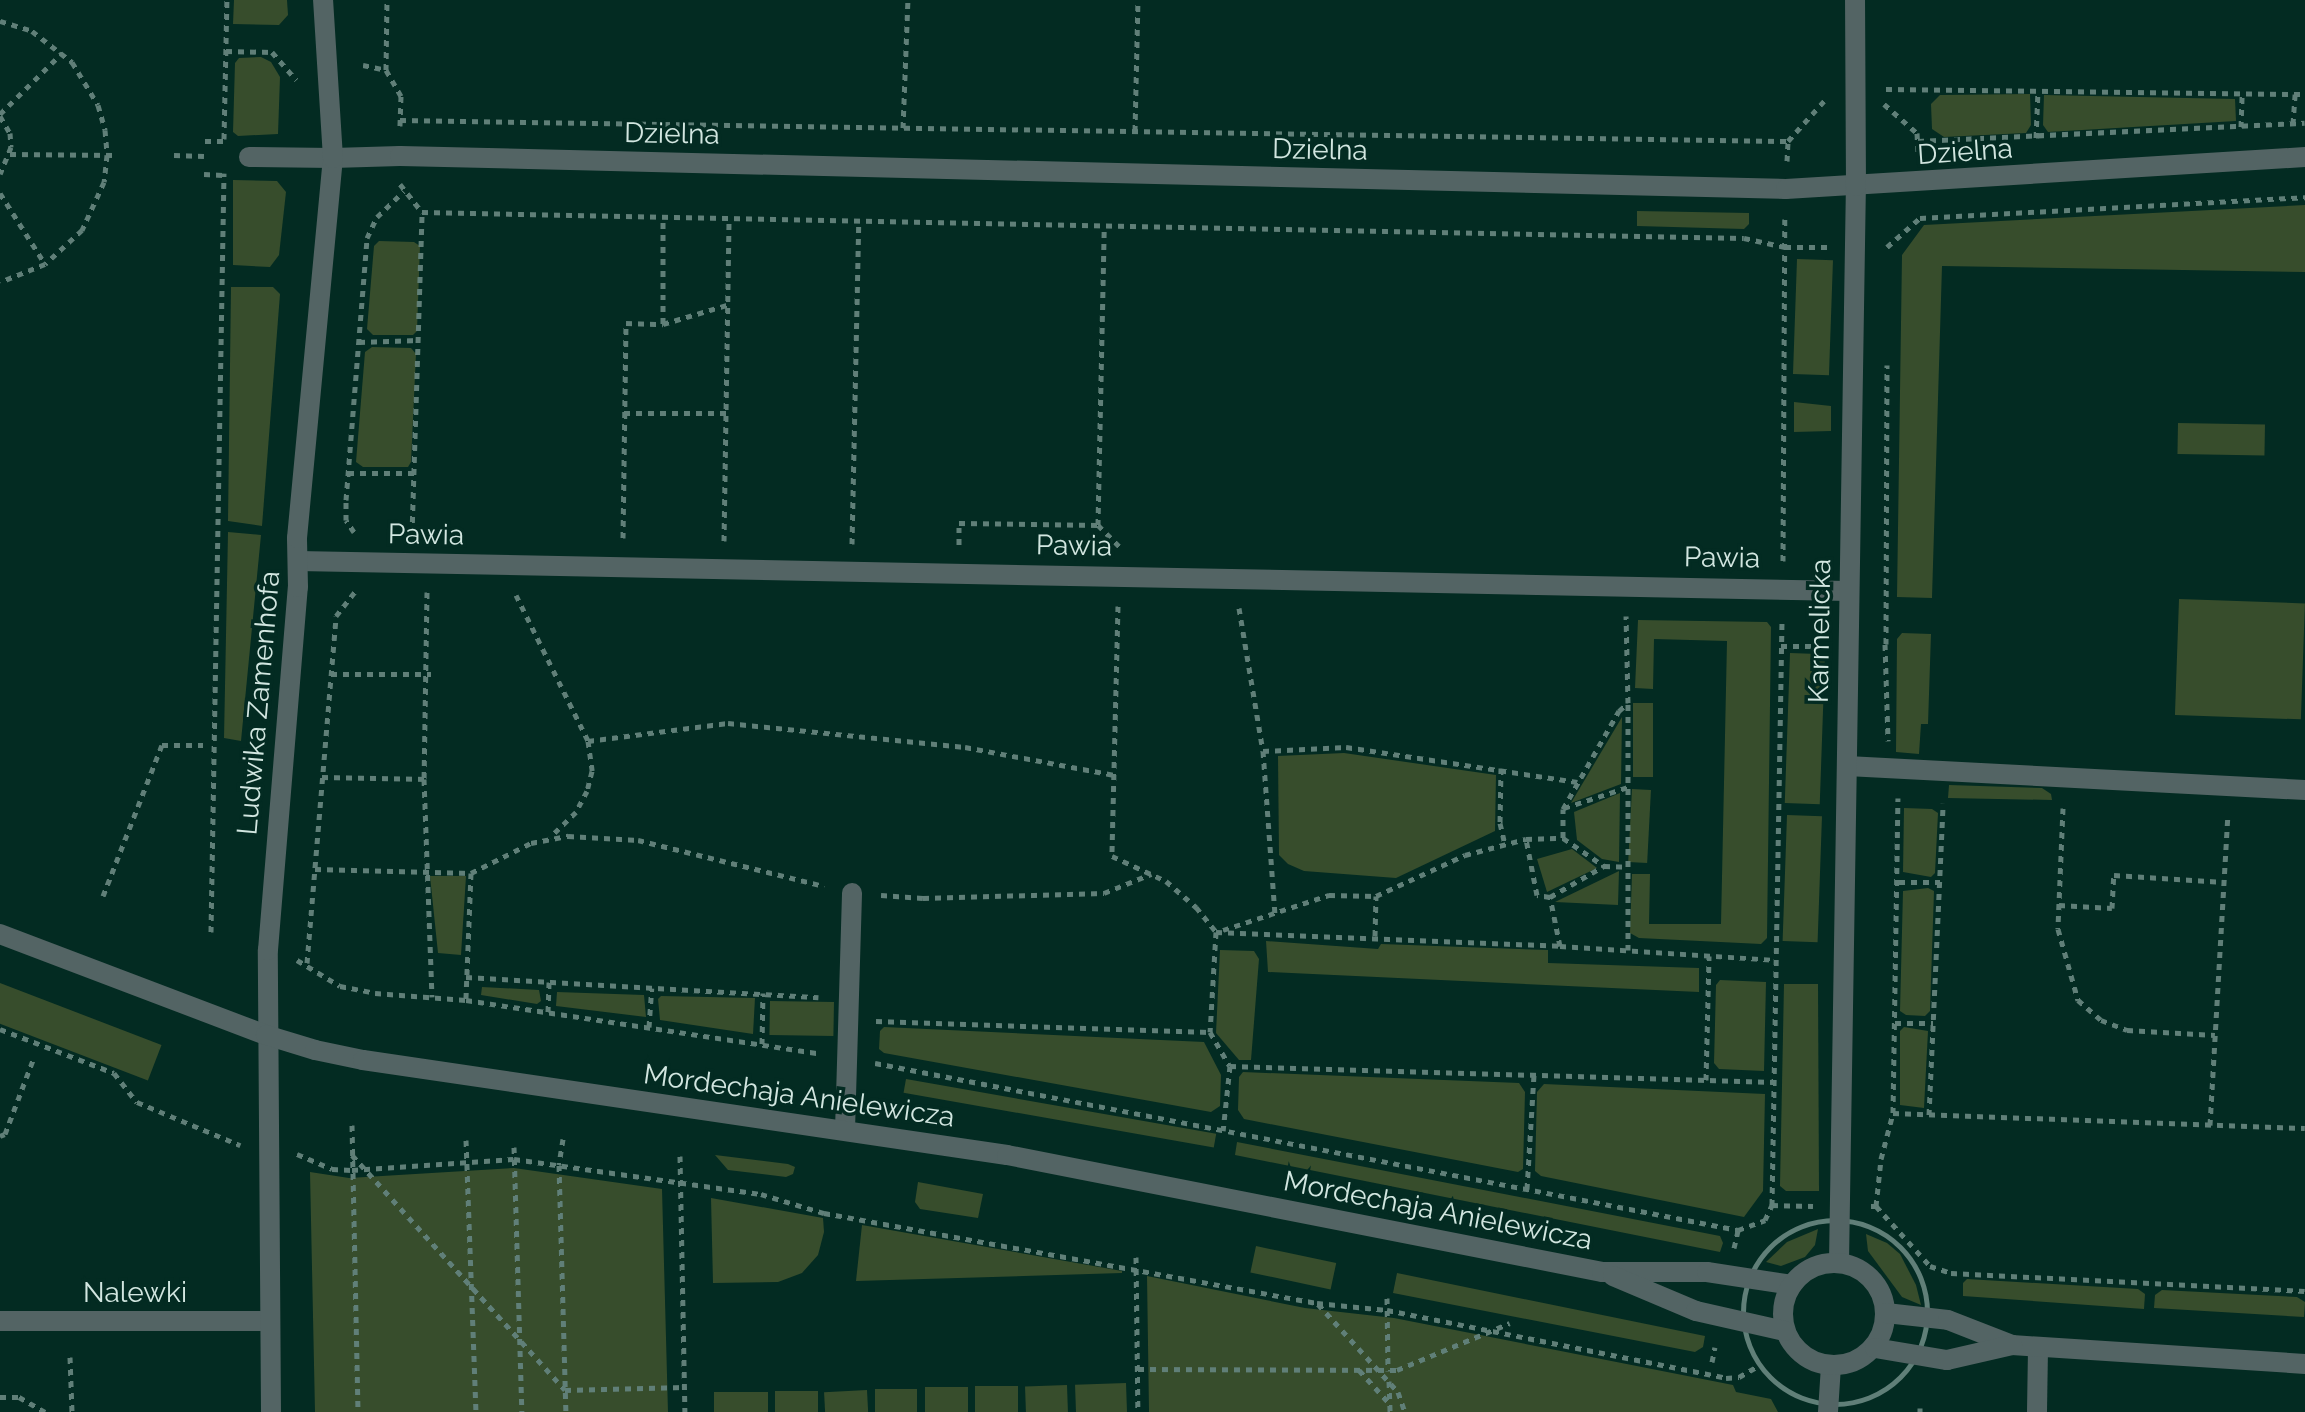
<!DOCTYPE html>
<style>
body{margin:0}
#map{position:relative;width:2305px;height:1412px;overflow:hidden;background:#032b22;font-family:Raleway,sans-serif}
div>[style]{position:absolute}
.green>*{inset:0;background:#374d2c;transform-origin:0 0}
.path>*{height:5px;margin-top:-2.5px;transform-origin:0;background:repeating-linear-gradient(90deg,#607f78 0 6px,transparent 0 12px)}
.path>.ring{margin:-2.5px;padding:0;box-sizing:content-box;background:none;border:5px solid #607f78;border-radius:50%}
.service>*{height:20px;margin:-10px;padding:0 10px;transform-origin:10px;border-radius:10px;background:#536464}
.minor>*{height:20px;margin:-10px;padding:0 10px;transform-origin:10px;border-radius:10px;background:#536464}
.tertiary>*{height:20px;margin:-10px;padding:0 10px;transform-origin:10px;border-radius:10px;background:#536464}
.tertiary>.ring{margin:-10px;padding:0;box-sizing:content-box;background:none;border:20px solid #536464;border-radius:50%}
span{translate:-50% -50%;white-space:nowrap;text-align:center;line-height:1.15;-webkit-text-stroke:7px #032b22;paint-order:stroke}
.street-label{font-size:28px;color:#d2e6e0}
</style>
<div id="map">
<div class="green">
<div style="clip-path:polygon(234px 0,287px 0,288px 15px,279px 25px,233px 24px)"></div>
<div style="clip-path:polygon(261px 57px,271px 62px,280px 77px,278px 134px,238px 136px,233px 132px,235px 63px,239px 58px)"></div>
<div style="clip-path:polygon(2030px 94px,2031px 125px,2026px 133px,1944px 137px,1932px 129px,1931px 104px,1940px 95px)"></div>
<div style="clip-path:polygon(2044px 95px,2235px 99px,2236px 121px,2048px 132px,2043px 125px)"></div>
<div style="clip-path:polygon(233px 180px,277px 181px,286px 192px,279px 255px,270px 267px,233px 265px)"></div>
<div style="clip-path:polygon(2305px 205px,2305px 272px,1942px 266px,1932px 598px,1897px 597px,1902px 255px,1924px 225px)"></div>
<div style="clip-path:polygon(1637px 211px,1749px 213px,1749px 224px,1744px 229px,1637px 226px)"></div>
<div style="clip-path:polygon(379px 241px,414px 242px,420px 246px,417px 331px,413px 335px,373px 335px,367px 329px,374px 246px)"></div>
<div style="left:1797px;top:259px;width:36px;height:115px;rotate:2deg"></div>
<div style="clip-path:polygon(231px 287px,273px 287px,280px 294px,262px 526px,228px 521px)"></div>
<div style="clip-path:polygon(372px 347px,411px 348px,416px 354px,411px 462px,408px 467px,363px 467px,356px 462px,365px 352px)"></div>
<div style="clip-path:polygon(1794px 402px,1831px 406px,1831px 431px,1794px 432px)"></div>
<div style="left:2178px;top:423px;width:87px;height:31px;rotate:1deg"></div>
<div style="clip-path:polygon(228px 532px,261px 535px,241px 741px,224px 738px)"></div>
<div style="left:2179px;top:599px;width:126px;height:116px;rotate:2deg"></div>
<div style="clip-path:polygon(1638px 620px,1767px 622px,1771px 627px,1767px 938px,1761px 944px,1639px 938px,1630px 933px,1632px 874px,1650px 874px,1649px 924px,1721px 924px,1727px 641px,1654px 639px,1653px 689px,1635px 688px)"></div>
<div style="clip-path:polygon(1902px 633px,1931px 634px,1928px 724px,1921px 724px,1919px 754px,1896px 752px,1897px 639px)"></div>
<div style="left:1790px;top:653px;width:35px;height:150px;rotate:2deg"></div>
<div style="left:1633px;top:703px;width:20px;height:74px"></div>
<div style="clip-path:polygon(1622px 717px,1621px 784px,1571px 803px)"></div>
<div style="clip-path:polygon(1344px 753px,1496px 775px,1495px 831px,1396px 878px,1304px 871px,1288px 864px,1279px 855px,1278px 756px)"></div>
<div style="clip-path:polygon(1949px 785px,2042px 788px,2051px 794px,2052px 800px,1948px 798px)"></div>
<div style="left:1632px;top:789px;width:19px;height:73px;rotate:3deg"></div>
<div style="clip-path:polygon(1620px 793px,1619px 862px,1602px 859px,1577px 840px,1574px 812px)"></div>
<div style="clip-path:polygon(1904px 808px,1932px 809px,1938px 813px,1935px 873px,1931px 877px,1903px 872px)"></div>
<div style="left:1787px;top:815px;width:35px;height:126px;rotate:2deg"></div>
<div style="clip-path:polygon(1572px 849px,1597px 868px,1547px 892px,1537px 859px)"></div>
<div style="clip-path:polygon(1619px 871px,1618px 905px,1555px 902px)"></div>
<div style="clip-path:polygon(430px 876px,466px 876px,461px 955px,438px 953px)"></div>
<div style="clip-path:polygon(1928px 888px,1934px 891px,1930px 1011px,1925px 1016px,1906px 1015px,1900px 1011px,1903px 891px)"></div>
<div style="clip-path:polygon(1266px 941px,1378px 949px,1381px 944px,1548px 950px,1548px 963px,1699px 968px,1699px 992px,1268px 972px)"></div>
<div style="clip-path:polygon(1220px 950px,1254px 951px,1259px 959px,1251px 1060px,1239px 1060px,1216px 1033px)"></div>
<div style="clip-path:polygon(1720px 980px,1766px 982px,1764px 1071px,1719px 1069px,1714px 1063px,1716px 985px)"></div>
<div style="left:0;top:983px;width:173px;height:38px;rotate:21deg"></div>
<div style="clip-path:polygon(1784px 984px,1818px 984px,1819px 1191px,1786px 1191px,1780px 1186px)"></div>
<div style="clip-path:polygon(482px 987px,539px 990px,541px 1001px,537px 1004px,481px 995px)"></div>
<div style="clip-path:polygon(557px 992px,644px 995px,646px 1017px,556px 1006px)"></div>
<div style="clip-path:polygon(661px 996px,755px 998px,753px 1034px,660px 1020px,658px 999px)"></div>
<div style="left:770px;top:1001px;width:64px;height:34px;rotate:1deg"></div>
<div style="clip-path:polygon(884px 1027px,1204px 1042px,1221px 1075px,1220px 1106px,1211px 1112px,884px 1053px,879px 1049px,880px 1031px)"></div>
<div style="clip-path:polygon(1904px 1027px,1928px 1031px,1924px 1108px,1900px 1105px,1900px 1031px)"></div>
<div style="clip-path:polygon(1243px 1072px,1519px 1083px,1525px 1092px,1523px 1169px,1518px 1172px,1244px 1119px,1238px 1110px,1239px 1077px)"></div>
<div style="left:906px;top:1079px;width:315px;height:14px;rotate:10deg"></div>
<div style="clip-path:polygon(1544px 1084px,1765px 1094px,1763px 1191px,1744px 1217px,1541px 1176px,1535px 1171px,1537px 1092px)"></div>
<div style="clip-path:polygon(1237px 1142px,1720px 1236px,1723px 1243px,1720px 1252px,1235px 1155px)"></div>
<div style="clip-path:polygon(715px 1155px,788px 1164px,795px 1167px,793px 1174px,786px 1177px,728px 1170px)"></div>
<div style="clip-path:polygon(514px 1168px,662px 1189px,668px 1412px,315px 1412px,310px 1172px,349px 1178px)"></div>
<div style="clip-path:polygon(918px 1182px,983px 1194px,978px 1218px,920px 1209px,915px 1202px)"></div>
<div style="clip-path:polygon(711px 1198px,823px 1218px,824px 1232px,818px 1255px,802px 1273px,778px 1282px,713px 1283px)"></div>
<div style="clip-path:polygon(862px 1225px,1122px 1271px,1122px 1273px,856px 1281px)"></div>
<div style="clip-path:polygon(1818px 1229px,1815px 1245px,1805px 1257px,1781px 1266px,1766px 1262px,1787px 1242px)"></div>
<div style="clip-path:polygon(1866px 1234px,1887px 1243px,1900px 1254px,1916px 1285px,1921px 1305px,1902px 1297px,1868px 1251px)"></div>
<div style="left:1256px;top:1246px;width:82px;height:27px;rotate:12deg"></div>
<div style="clip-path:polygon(1397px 1273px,1705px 1336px,1703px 1347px,1695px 1352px,1393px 1293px)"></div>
<div style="clip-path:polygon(1147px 1276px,1305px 1308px,1394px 1318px,1733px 1385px,1736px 1392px,1771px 1399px,1778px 1412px,1149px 1412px)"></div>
<div style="clip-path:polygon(1967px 1279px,2138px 1289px,2145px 1294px,2144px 1309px,1963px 1296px,1963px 1283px)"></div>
<div style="clip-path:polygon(2162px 1290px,2297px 1297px,2305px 1302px,2304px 1317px,2154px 1308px,2155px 1295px)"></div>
<div style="left:1126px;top:1383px;width:29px;height:51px;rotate:88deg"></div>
<div style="left:1067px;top:1385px;width:27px;height:42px;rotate:88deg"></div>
<div style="left:1018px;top:1386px;width:26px;height:43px;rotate:90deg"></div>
<div style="left:968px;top:1387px;width:25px;height:43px;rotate:90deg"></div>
<div style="left:875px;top:1389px;width:42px;height:23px"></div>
<div style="left:867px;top:1390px;width:22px;height:43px;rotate:87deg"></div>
<div style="left:818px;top:1391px;width:21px;height:43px;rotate:90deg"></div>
<div style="left:768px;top:1392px;width:20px;height:54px;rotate:90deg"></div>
</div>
<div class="path">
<div style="left:0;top:21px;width:34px;rotate:17deg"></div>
<div style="left:32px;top:31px;width:51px;rotate:37.8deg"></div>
<div style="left:72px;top:62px;width:50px;rotate:58.8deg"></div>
<div style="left:98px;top:105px;width:26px;rotate:74deg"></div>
<div style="left:105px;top:130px;width:25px;rotate:85deg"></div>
<div style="left:107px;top:155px;width:27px;rotate:96deg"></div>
<div style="left:104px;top:182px;width:53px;rotate:114.6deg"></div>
<div style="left:82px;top:230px;width:50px;rotate:137.4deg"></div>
<div style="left:45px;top:264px;width:48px;rotate:158.2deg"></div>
<div style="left:226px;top:51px;width:46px;rotate:1.2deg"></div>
<div style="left:272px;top:52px;width:37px;rotate:49deg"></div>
<div style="left:363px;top:65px;width:24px;rotate:12deg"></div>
<div style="left:386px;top:70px;width:30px;rotate:60deg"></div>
<div style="left:401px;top:96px;width:30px;rotate:92deg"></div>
<div style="left:386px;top:70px;width:70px;rotate:-89.2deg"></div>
<div style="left:1886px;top:89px;width:419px;rotate:0.7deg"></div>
<div style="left:1884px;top:104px;width:44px;rotate:41.3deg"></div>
<div style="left:1917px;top:133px;width:20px;rotate:87deg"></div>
<div style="left:0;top:114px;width:87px;rotate:-44.5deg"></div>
<div style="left:0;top:116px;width:20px;rotate:60deg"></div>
<div style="left:10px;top:133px;width:14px;rotate:86deg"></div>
<div style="left:11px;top:147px;width:29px;rotate:112deg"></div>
<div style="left:400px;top:120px;width:1388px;rotate:0.87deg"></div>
<div style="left:2293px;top:124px;width:30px;rotate:-86deg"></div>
<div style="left:2241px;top:127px;width:33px;rotate:-88deg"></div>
<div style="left:903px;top:128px;width:128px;rotate:-87.8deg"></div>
<div style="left:1135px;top:131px;width:131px;rotate:-88.7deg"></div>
<div style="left:2036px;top:138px;width:47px;rotate:-87.6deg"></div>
<div style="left:224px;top:139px;width:139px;rotate:-88.8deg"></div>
<div style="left:205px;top:141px;width:20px"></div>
<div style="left:1918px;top:141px;width:387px;rotate:-2.7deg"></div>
<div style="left:10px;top:154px;width:105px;rotate:0.5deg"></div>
<div style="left:174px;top:155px;width:30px;rotate:2deg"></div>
<div style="left:1787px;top:161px;width:20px;rotate:-87deg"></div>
<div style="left:1788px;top:141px;width:54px;rotate:-48deg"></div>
<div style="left:204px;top:174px;width:19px;rotate:3deg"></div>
<div style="left:400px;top:184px;width:36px;rotate:52deg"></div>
<div style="left:422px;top:212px;width:1322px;rotate:1.13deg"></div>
<div style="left:1744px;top:238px;width:42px;rotate:12.4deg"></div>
<div style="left:1785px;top:247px;width:42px"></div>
<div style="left:0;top:193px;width:84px;rotate:57.6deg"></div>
<div style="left:1887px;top:247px;width:44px;rotate:-41.3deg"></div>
<div style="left:1920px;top:218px;width:386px;rotate:-3.1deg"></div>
<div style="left:663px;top:324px;width:67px;rotate:-16.5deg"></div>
<div style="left:359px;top:342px;width:60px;rotate:-1.9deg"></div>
<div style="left:624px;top:413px;width:102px"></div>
<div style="left:348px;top:473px;width:66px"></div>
<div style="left:1098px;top:525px;width:31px;rotate:45deg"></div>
<div style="left:354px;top:532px;width:14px;rotate:-124deg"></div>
<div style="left:346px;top:520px;width:20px;rotate:-90deg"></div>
<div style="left:346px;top:500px;width:263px;rotate:-85.4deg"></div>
<div style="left:367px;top:238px;width:23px;rotate:-65deg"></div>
<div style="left:377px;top:217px;width:37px;rotate:-44deg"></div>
<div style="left:412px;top:534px;width:322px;rotate:-88.2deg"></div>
<div style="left:623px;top:538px;width:215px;rotate:-89.2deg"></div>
<div style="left:626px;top:323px;width:37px;rotate:2deg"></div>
<div style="left:663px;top:324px;width:107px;rotate:-90deg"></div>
<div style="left:724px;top:541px;width:323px;rotate:-89.1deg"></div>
<div style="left:852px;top:544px;width:323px;rotate:-88.8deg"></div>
<div style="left:959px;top:545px;width:22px;rotate:-90deg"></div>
<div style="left:959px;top:523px;width:139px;rotate:0.8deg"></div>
<div style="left:1098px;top:525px;width:298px;rotate:-88.8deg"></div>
<div style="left:1783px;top:561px;width:342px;rotate:-89.7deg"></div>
<div style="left:427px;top:592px;width:187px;rotate:90.9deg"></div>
<div style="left:424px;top:779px;width:218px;rotate:87.9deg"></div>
<div style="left:516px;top:595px;width:163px;rotate:63.7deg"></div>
<div style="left:588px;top:741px;width:30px;rotate:82deg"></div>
<div style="left:592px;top:771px;width:21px;rotate:104deg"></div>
<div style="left:587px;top:791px;width:24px;rotate:118deg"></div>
<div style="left:576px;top:812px;width:36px;rotate:136deg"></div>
<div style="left:1118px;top:606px;width:250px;rotate:91.4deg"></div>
<div style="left:1112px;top:856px;width:60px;rotate:24.8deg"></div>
<div style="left:1166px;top:881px;width:40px;rotate:41deg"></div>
<div style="left:1196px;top:907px;width:32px;rotate:51deg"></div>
<div style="left:1216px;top:932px;width:100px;rotate:93.4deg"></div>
<div style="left:1210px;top:1032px;width:39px;rotate:60deg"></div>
<div style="left:1230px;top:1066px;width:65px;rotate:96.1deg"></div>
<div style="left:1239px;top:608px;width:145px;rotate:80.5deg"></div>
<div style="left:1263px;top:751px;width:83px;rotate:-2.8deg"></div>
<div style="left:1346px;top:747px;width:234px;rotate:8.6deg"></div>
<div style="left:1885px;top:644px;width:97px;rotate:88.2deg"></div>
<div style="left:1886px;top:644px;width:279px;rotate:-89.8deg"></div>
<div style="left:1781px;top:646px;width:38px"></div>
<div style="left:331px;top:674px;width:100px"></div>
<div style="left:588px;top:741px;width:141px;rotate:-7.3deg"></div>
<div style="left:728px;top:723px;width:238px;rotate:5.8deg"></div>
<div style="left:965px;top:747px;width:152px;rotate:10.6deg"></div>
<div style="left:1263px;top:751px;width:163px;rotate:85.8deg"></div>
<div style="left:1501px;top:768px;width:55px;rotate:91deg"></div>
<div style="left:1500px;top:823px;width:23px;rotate:77deg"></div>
<div style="left:322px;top:777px;width:107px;rotate:1.1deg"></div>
<div style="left:1564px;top:808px;width:67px;rotate:-18.2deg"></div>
<div style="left:2063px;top:808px;width:121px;rotate:92.4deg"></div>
<div style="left:2058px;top:929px;width:74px;rotate:74.3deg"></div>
<div style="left:2078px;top:1000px;width:30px;rotate:41deg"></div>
<div style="left:2101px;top:1020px;width:28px;rotate:21deg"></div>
<div style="left:2127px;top:1030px;width:88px;rotate:3.3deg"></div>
<div style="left:1563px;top:838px;width:50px;rotate:34.3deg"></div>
<div style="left:1604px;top:866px;width:24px;rotate:2deg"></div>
<div style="left:315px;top:869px;width:156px;rotate:1.5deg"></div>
<div style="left:471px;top:873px;width:127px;rotate:92.3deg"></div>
<div style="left:471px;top:873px;width:67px;rotate:-26.6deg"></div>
<div style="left:531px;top:843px;width:38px;rotate:-11deg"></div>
<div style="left:568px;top:836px;width:70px;rotate:3.3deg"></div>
<div style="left:638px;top:840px;width:192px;rotate:13.9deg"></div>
<div style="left:1899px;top:882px;width:41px"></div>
<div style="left:881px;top:895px;width:42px;rotate:4.1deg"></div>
<div style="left:923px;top:898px;width:181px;rotate:-1.6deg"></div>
<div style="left:1104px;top:893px;width:51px;rotate:-22deg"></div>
<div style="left:103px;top:896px;width:162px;rotate:-68.7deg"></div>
<div style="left:162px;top:745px;width:41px"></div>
<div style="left:1550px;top:897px;width:62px;rotate:-29.9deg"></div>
<div style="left:2059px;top:905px;width:53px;rotate:3.2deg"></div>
<div style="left:2112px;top:908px;width:33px;rotate:-87deg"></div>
<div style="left:2114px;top:875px;width:110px;rotate:3.6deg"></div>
<div style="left:1223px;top:930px;width:112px;rotate:-18.3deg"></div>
<div style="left:1329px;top:895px;width:47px;rotate:1.2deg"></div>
<div style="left:211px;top:932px;width:759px;rotate:-89.02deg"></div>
<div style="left:1216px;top:932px;width:344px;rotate:2.3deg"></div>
<div style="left:1560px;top:946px;width:215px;rotate:3.7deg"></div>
<div style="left:1375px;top:936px;width:40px;rotate:-88.6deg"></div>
<div style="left:1376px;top:896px;width:98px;rotate:-24.7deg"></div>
<div style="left:1465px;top:855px;width:63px;rotate:-14.7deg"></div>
<div style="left:1560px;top:946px;width:50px;rotate:-101.5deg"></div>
<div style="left:1550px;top:897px;width:13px;rotate:-171deg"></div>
<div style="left:1537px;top:895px;width:57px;rotate:-101.1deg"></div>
<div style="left:1526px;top:839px;width:37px;rotate:-2deg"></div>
<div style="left:1563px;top:838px;width:29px;rotate:-90deg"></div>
<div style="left:1563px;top:809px;width:113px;rotate:-60.3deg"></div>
<div style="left:1619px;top:711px;width:12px;rotate:-42deg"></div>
<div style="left:1628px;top:703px;width:87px;rotate:-91.3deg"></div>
<div style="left:1628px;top:950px;width:246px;rotate:-90deg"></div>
<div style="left:297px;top:960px;width:50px;rotate:31.2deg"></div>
<div style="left:340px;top:986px;width:36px;rotate:11deg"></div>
<div style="left:375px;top:993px;width:91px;rotate:4.4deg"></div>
<div style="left:466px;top:1000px;width:356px;rotate:8.6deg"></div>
<div style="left:307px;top:963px;width:348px;rotate:-85.2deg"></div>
<div style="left:336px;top:616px;width:31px;rotate:-52deg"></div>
<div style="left:466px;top:977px;width:353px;rotate:3.3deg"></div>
<div style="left:548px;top:1012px;width:30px;rotate:-88deg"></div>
<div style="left:876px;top:1021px;width:334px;rotate:1.9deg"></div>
<div style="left:1895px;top:1023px;width:38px"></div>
<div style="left:649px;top:1027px;width:39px;rotate:-86deg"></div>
<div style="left:0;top:1029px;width:122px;rotate:21.1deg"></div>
<div style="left:114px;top:1073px;width:37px;rotate:52deg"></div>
<div style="left:137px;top:1102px;width:112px;rotate:22.7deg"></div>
<div style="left:762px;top:1044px;width:51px;rotate:-88.9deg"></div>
<div style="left:875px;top:1063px;width:879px;rotate:10.95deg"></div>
<div style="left:1738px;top:1230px;width:29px;rotate:-20deg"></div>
<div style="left:1765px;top:1220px;width:17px;rotate:-65deg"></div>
<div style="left:1772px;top:1205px;width:586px;rotate:-89.02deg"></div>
<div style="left:1230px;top:1066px;width:544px;rotate:1.68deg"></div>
<div style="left:1706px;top:1080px;width:124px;rotate:-88.6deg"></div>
<div style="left:1893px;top:1113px;width:412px;rotate:2.1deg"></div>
<div style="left:1929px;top:1115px;width:312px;rotate:-87.4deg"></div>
<div style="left:352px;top:1125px;width:287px;rotate:88.8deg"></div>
<div style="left:2210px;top:1125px;width:311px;rotate:-86.7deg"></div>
<div style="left:0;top:1136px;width:5px;rotate:-22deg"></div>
<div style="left:5px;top:1134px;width:79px;rotate:-69.3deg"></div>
<div style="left:563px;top:1139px;width:26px;rotate:99deg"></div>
<div style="left:559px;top:1165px;width:247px;rotate:88.4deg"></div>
<div style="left:466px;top:1140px;width:272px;rotate:87.9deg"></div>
<div style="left:514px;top:1147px;width:265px;rotate:88.3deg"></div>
<div style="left:297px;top:1154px;width:38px;rotate:23deg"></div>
<div style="left:332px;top:1169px;width:20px;rotate:3deg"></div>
<div style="left:352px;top:1170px;width:162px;rotate:-3.9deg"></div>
<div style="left:514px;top:1159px;width:249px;rotate:8.1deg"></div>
<div style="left:761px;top:1194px;width:66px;rotate:16.8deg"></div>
<div style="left:824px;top:1213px;width:501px;rotate:10.35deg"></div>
<div style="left:1317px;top:1303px;width:70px;rotate:5.7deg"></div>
<div style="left:1387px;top:1310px;width:346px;rotate:11.3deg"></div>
<div style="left:1726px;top:1378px;width:13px;rotate:-4deg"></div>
<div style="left:1739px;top:1377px;width:24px;rotate:-30deg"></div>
<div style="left:352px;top:1155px;width:317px;rotate:47.8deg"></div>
<div style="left:565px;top:1390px;width:120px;rotate:-1.4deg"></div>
<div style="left:680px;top:1156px;width:256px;rotate:88.9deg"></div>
<div style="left:1527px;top:1189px;width:114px;rotate:-86.5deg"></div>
<div style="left:1772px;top:1205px;width:41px;rotate:1.4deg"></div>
<div style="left:1871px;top:1206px;width:5px"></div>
<div style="left:1876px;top:1206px;width:81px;rotate:48deg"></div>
<div style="left:1930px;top:1266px;width:22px;rotate:18deg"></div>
<div style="left:1951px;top:1273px;width:354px;rotate:2.9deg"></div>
<div style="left:1876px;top:1206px;width:47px;rotate:-83.9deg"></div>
<div style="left:1881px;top:1159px;width:48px;rotate:-75.4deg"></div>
<div style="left:1893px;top:1113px;width:315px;rotate:-89.1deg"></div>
<div class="ring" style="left:1743px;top:1220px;width:179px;height:179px"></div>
<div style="left:1734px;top:1248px;width:18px;rotate:-77deg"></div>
<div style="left:1136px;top:1257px;width:155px;rotate:89.3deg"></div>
<div style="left:1387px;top:1298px;width:73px;rotate:89.2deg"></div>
<div style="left:1318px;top:1304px;width:119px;rotate:47.7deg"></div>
<div style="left:1398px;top:1392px;width:21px;rotate:71deg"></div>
<div style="left:70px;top:1357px;width:55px;rotate:87.9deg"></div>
<div style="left:1712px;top:1362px;width:15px;rotate:-79deg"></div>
<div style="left:1138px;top:1369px;width:259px;rotate:0.2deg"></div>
<div style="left:1397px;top:1370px;width:122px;rotate:-22.6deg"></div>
<div style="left:1359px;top:1370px;width:45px;rotate:47.7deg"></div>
<div style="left:1389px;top:1381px;width:31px;rotate:88deg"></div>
<div style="left:0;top:1397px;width:19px"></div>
<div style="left:19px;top:1397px;width:30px;rotate:30deg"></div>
<div style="left:1920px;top:1412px;width:4px;rotate:-90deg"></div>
</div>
<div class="service">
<div style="left:249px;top:157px;width:84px;rotate:0.7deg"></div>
<div style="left:845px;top:1130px;width:237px;rotate:-88.3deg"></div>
</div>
<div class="minor">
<div style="left:333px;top:158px;width:67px;rotate:-1.7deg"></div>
<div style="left:400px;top:156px;width:1386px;rotate:1.36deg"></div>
<div style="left:1786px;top:189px;width:520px;rotate:-3.53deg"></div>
<div style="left:298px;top:561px;width:1551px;rotate:1.11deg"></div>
<div style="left:1847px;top:766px;width:459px;rotate:3deg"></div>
<div style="left:1839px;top:1263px;width:1077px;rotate:-89.1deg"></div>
<div style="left:1856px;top:186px;width:186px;rotate:-90.3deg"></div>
<div style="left:0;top:1321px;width:269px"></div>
<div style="left:271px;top:1412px;width:462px;rotate:-90.4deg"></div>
<div style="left:268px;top:950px;width:364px;rotate:-85.3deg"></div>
<div style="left:298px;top:587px;width:49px;rotate:-91.2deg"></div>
<div style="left:297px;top:538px;width:382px;rotate:-84.6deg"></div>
<div style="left:333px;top:158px;width:158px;rotate:-93.6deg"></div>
<div style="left:1828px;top:1412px;width:46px;rotate:-86.3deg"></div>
<div style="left:2037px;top:1412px;width:65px;rotate:-89.1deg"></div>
</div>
<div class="tertiary">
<div style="left:0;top:934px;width:285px;rotate:20.8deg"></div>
<div style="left:266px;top:1035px;width:51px;rotate:17deg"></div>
<div style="left:315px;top:1050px;width:49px;rotate:11.8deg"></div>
<div style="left:363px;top:1060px;width:651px;rotate:8.39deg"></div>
<div style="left:1007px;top:1155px;width:606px;rotate:11.12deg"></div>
<div style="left:1602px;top:1272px;width:105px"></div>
<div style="left:1707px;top:1272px;width:86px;rotate:8.7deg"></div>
<div class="ring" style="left:1783px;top:1263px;width:82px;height:82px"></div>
<div style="left:1613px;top:1276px;width:90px;rotate:22.9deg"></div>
<div style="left:1696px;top:1311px;width:91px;rotate:12.7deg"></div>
<div style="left:1886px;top:1313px;width:62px;rotate:6.4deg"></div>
<div style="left:1948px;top:1320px;width:69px;rotate:21.3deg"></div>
<div style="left:2012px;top:1345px;width:294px;rotate:3.7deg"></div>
<div style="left:1875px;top:1348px;width:73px;rotate:9.5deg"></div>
<div style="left:1947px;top:1360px;width:67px;rotate:-13deg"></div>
</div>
<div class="street-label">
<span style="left:672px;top:134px;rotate:1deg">Dzielna</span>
<span style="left:1320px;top:150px;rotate:1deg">Dzielna</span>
<span style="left:1965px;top:152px;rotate:-4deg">Dzielna</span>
<span style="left:426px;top:535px;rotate:1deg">Pawia</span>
<span style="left:1074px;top:546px;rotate:1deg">Pawia</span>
<span style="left:1722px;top:558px;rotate:1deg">Pawia</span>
<span style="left:1820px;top:631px;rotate:-89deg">Karmelicka</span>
<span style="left:259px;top:703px;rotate:-85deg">Ludwika Zamenhofa</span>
<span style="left:799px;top:1096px;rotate:8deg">Mordechaja Anielewicza</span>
<span style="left:1438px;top:1211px;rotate:11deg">Mordechaja Anielewicza</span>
<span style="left:135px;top:1293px">Nalewki</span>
</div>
</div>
